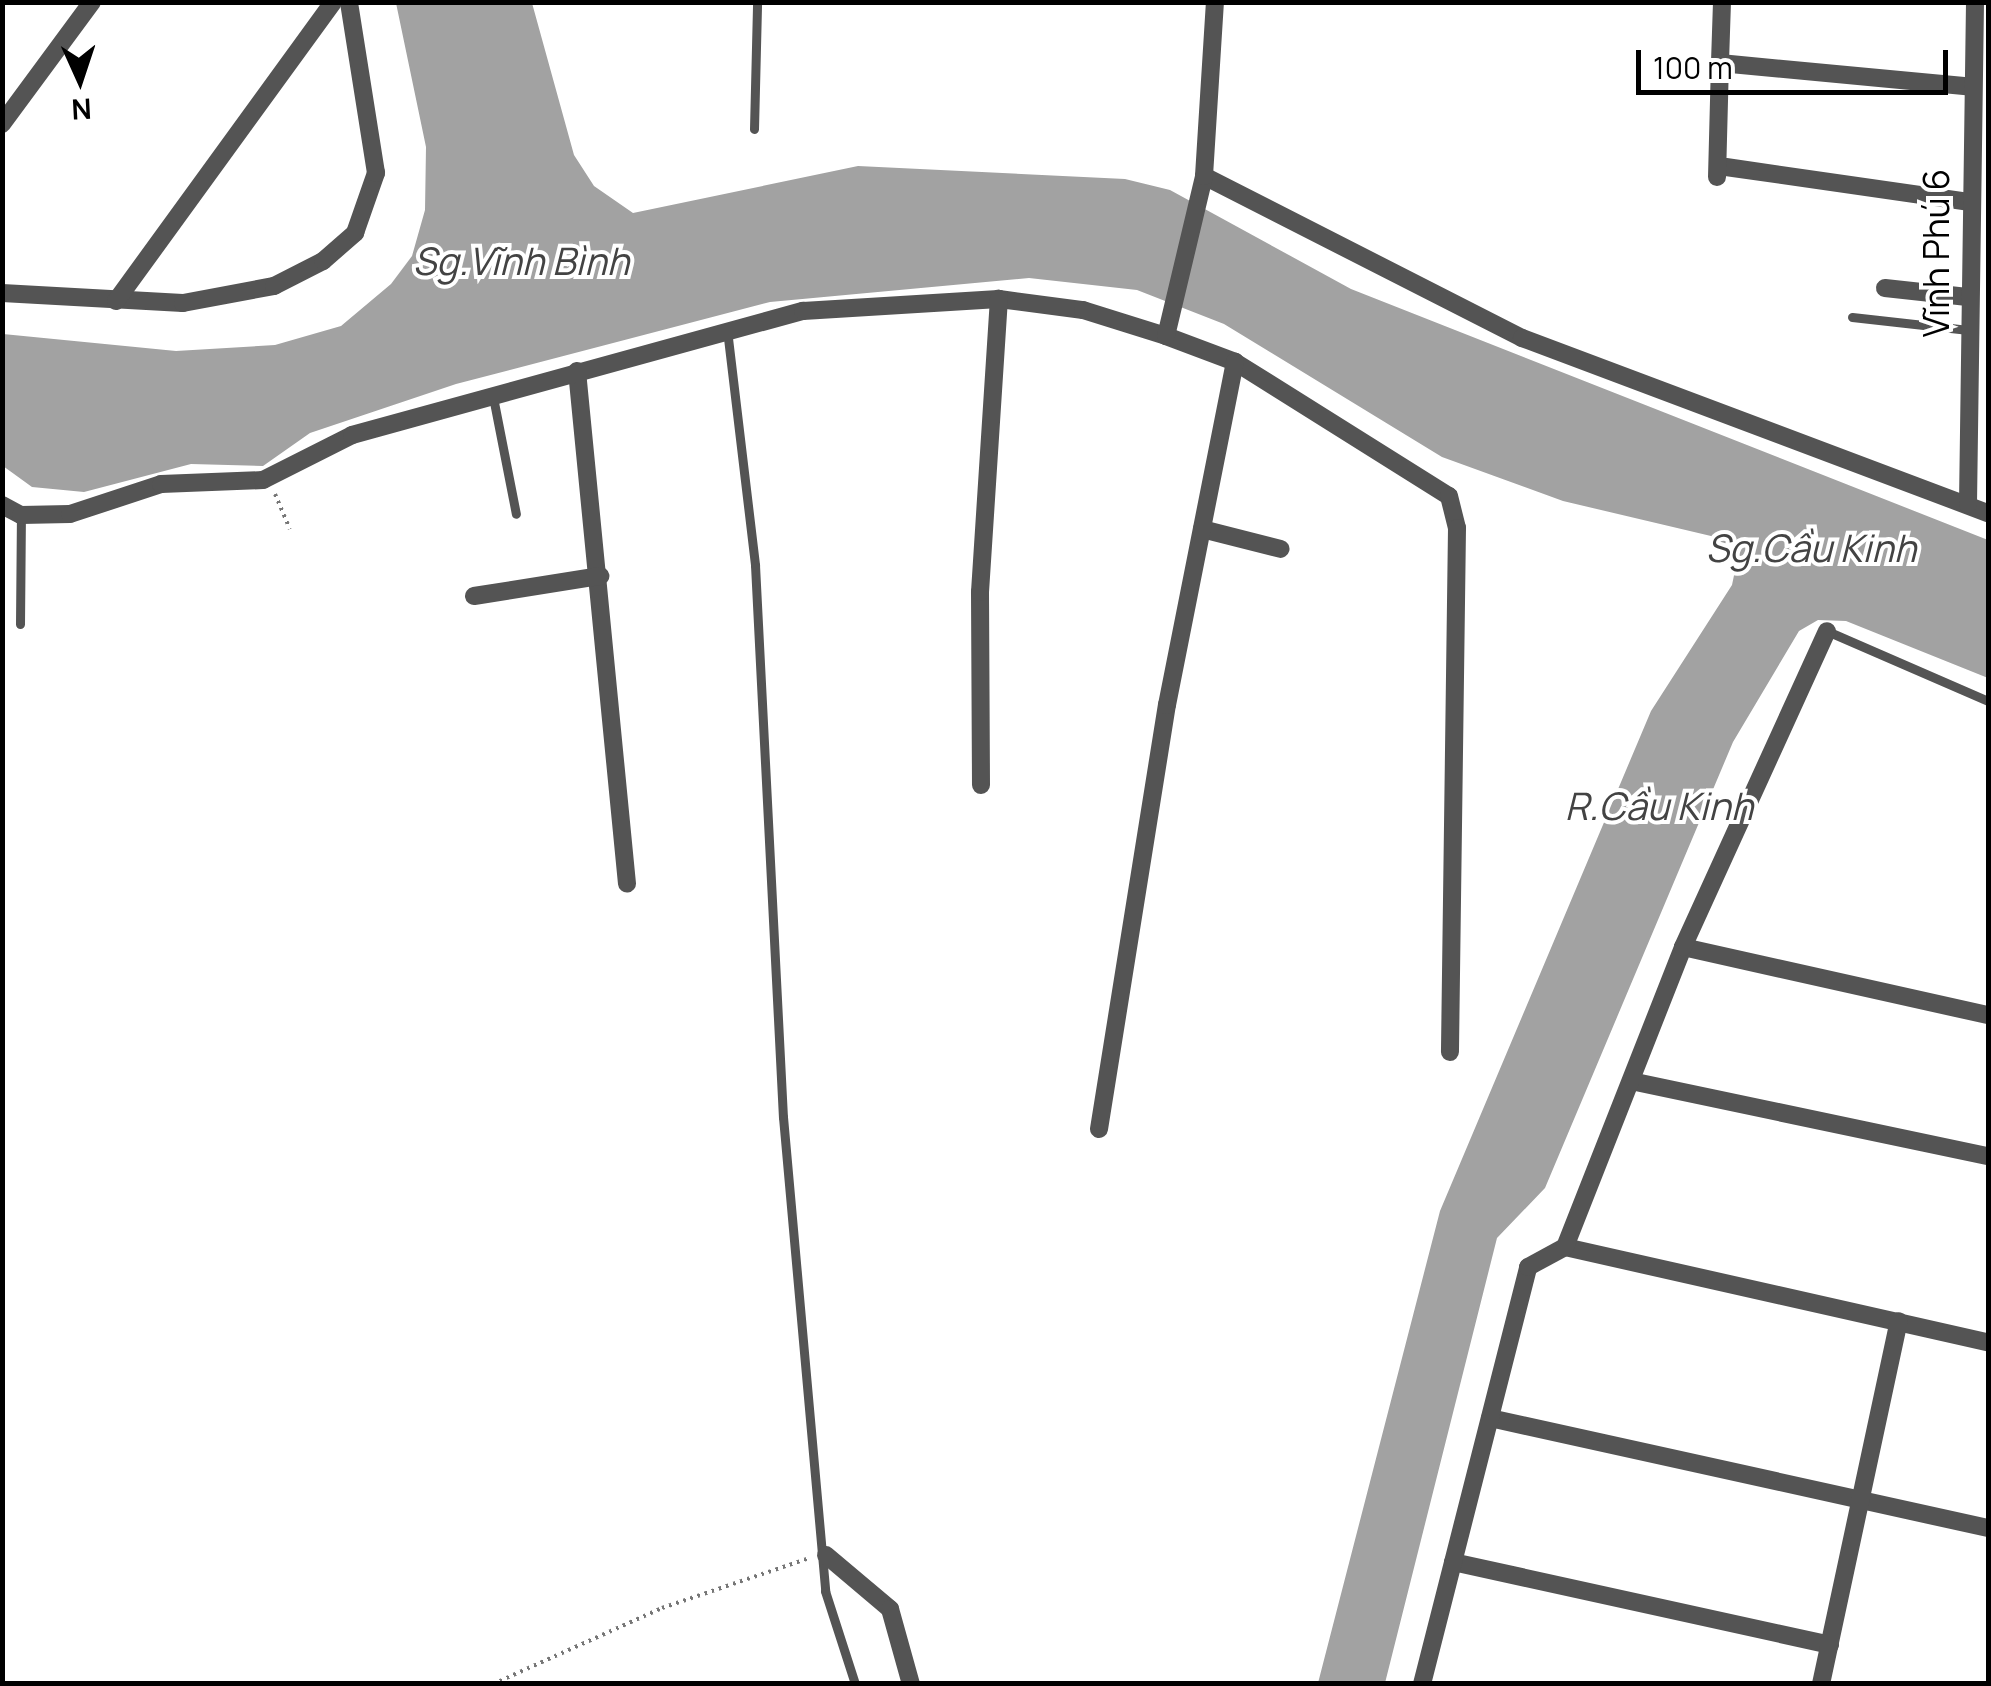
<!DOCTYPE html>
<meta charset="utf-8">
<style>
body{margin:0}
#map{position:relative;width:1991px;height:1686px;overflow:hidden;background:#fff;font-family:Manrope,sans-serif}
div>[style]{position:absolute}
.water>*{inset:0;background:#a2a2a2}
.path>*{height:4px;margin-top:-2px;transform-origin:0;background:repeating-linear-gradient(90deg,#767676 0 2.5px,transparent 0 7.5px)}
.lane>*{height:9px;margin:-4.5px;padding:0 4.5px;transform-origin:4.5px;border-radius:4.5px;background:#545454}
.street>*{height:18px;margin:-9px;padding:0 9px;transform-origin:9px;border-radius:9px;background:#545454}
span{translate:-50% -50%;white-space:nowrap;text-align:center;line-height:1.15;-webkit-text-stroke:8px #fff;paint-order:stroke}
.street-label{font-size:35px;color:#000}
.water-label{font-size:38px;color:#434343;font-style:italic}
.frame{position:absolute;inset:0;border:5px solid #000;pointer-events:none}
.north{position:absolute;left:30px;top:30px;width:100px;height:100px;-webkit-text-stroke:8px #fff;paint-order:stroke;rotate:177deg;font-size:28px;font-weight:700;line-height:40px;text-align:center;color:#000}
.north::after{content:'';display:block;margin:auto;width:35px;height:45px;background:#000;clip-path:polygon(50% 0,100% 100%,50% 72%,0 100%)}
.scale{position:absolute;left:1636px;top:50px;width:312px;height:45px;box-sizing:border-box;border:5px solid #000;border-top:0;padding-left:12px;font-size:30px;line-height:35px;white-space:nowrap;color:#000;-webkit-text-stroke:8px #fff;paint-order:stroke}
</style>
<div id="map">
<div class="water">
<div style="clip-path:polygon(396px 3px,532px 3px,574px 155px,594px 186px,633px 213px,858px 166px,1125px 179px,1170px 190px,1351px 289px,1988px 540px,1988px 678px,1846px 621px,1818px 620px,1799px 631px,1733px 742px,1545px 1188px,1497px 1238px,1385px 1683px,1318px 1683px,1440px 1211px,1651px 711px,1732px 585px,1738px 556px,1711px 536px,1563px 501px,1442px 457px,1224px 324px,1137px 290px,1029px 278px,770px 302px,456px 384px,310px 433px,263px 466px,191px 464px,84px 492px,32px 487px,3px 466px,3px 334px,176px 351px,275px 345px,341px 326px,391px 284px,412px 256px,425px 210px,426px 147px)"></div>
</div>
<div class="path">
<div style="left:275px;top:494px;width:38px;rotate:67deg"></div>
<div style="left:493px;top:1684px;width:185px;rotate:-24.2deg"></div>
<div style="left:662px;top:1608px;width:153px;rotate:-18.7deg"></div>
</div>
<div class="lane">
<div style="left:754px;top:129px;width:127px;rotate:-88.6deg"></div>
<div style="left:1852px;top:317px;width:117px;rotate:6.4deg"></div>
<div style="left:728px;top:338px;width:229px;rotate:83.2deg"></div>
<div style="left:755px;top:565px;width:553px;rotate:87.1deg"></div>
<div style="left:783px;top:1117px;width:476px;rotate:84.9deg"></div>
<div style="left:825px;top:1591px;width:98px;rotate:72.1deg"></div>
<div style="left:493px;top:397px;width:119px;rotate:78.9deg"></div>
<div style="left:20px;top:624px;width:109px;rotate:-89.5deg"></div>
<div style="left:1827px;top:631px;width:176px;rotate:23.5deg"></div>
</div>
<div class="street">
<div style="left:1722px;top:2px;width:61px;rotate:91.9deg"></div>
<div style="left:1720px;top:63px;width:253px;rotate:5.4deg"></div>
<div style="left:2px;top:124px;width:152px;rotate:-53.6deg"></div>
<div style="left:1726px;top:167px;width:245px;rotate:8.2deg"></div>
<div style="left:1204px;top:176px;width:357px;rotate:27deg"></div>
<div style="left:1522px;top:338px;width:498px;rotate:20.6deg"></div>
<div style="left:1717px;top:177px;width:114px;rotate:-88.5deg"></div>
<div style="left:1885px;top:288px;width:83px;rotate:6.2deg"></div>
<div style="left:2px;top:293px;width:181px;rotate:3.2deg"></div>
<div style="left:183px;top:303px;width:93px;rotate:-10.6deg"></div>
<div style="left:274px;top:286px;width:55px;rotate:-27deg"></div>
<div style="left:323px;top:261px;width:43px;rotate:-41.2deg"></div>
<div style="left:355px;top:233px;width:64px;rotate:-70.7deg"></div>
<div style="left:376px;top:173px;width:173px;rotate:-99deg"></div>
<div style="left:116px;top:301px;width:369px;rotate:-54deg"></div>
<div style="left:1166px;top:336px;width:74px;rotate:20.6deg"></div>
<div style="left:1235px;top:362px;width:252px;rotate:32.1deg"></div>
<div style="left:1449px;top:496px;width:33px;rotate:76deg"></div>
<div style="left:1457px;top:528px;width:524px;rotate:90.77deg"></div>
<div style="left:577px;top:371px;width:515px;rotate:84.43deg"></div>
<div style="left:1968px;top:504px;width:502px;rotate:-89.2deg"></div>
<div style="left:2px;top:505px;width:21px;rotate:28deg"></div>
<div style="left:21px;top:515px;width:49px;rotate:-1.2deg"></div>
<div style="left:70px;top:514px;width:96px;rotate:-18.2deg"></div>
<div style="left:161px;top:484px;width:102px;rotate:-2.2deg"></div>
<div style="left:263px;top:480px;width:100px;rotate:-26.8deg"></div>
<div style="left:352px;top:435px;width:468px;rotate:-15.4deg"></div>
<div style="left:803px;top:311px;width:196px;rotate:-3.5deg"></div>
<div style="left:999px;top:299px;width:85px;rotate:7.5deg"></div>
<div style="left:1083px;top:310px;width:87px;rotate:17.4deg"></div>
<div style="left:1166px;top:336px;width:164px;rotate:-76.6deg"></div>
<div style="left:1204px;top:176px;width:174px;rotate:-86.4deg"></div>
<div style="left:1202px;top:529px;width:81px;rotate:14.2deg"></div>
<div style="left:474px;top:596px;width:128px;rotate:-9deg"></div>
<div style="left:981px;top:785px;width:193px;rotate:-90.3deg"></div>
<div style="left:980px;top:592px;width:294px;rotate:-86.3deg"></div>
<div style="left:1683px;top:947px;width:312px;rotate:12.6deg"></div>
<div style="left:1631px;top:1081px;width:365px;rotate:11.9deg"></div>
<div style="left:1099px;top:1129px;width:429px;rotate:-80.9deg"></div>
<div style="left:1167px;top:705px;width:350px;rotate:-78.8deg"></div>
<div style="left:1565px;top:1247px;width:434px;rotate:12.7deg"></div>
<div style="left:1490px;top:1418px;width:510px;rotate:12.46deg"></div>
<div style="left:826px;top:1555px;width:84px;rotate:40.2deg"></div>
<div style="left:890px;top:1609px;width:78px;rotate:74.4deg"></div>
<div style="left:1453px;top:1562px;width:386px;rotate:12.4deg"></div>
<div style="left:1422px;top:1684px;width:430px;rotate:-75.7deg"></div>
<div style="left:1528px;top:1267px;width:42px;rotate:-28.4deg"></div>
<div style="left:1565px;top:1247px;width:322px;rotate:-68.5deg"></div>
<div style="left:1683px;top:947px;width:347px;rotate:-65.5deg"></div>
<div style="left:1821px;top:1684px;width:371px;rotate:-77.9deg"></div>
</div>
<div class="street-label">
<span style="left:1936px;top:253px;rotate:-90deg">Vĩnh Phú 6</span>
</div>
<div class="water-label">
<span style="left:521px;top:261px">Sg.Vĩnh Bình</span>
<span style="left:1811px;top:548px">Sg.Cầu Kinh</span>
<span style="left:1659px;top:806px">R.Cầu Kinh</span>
</div>
<div class="frame"></div>
<div class="north">N</div>
<div class="scale">100 m</div>
</div>
